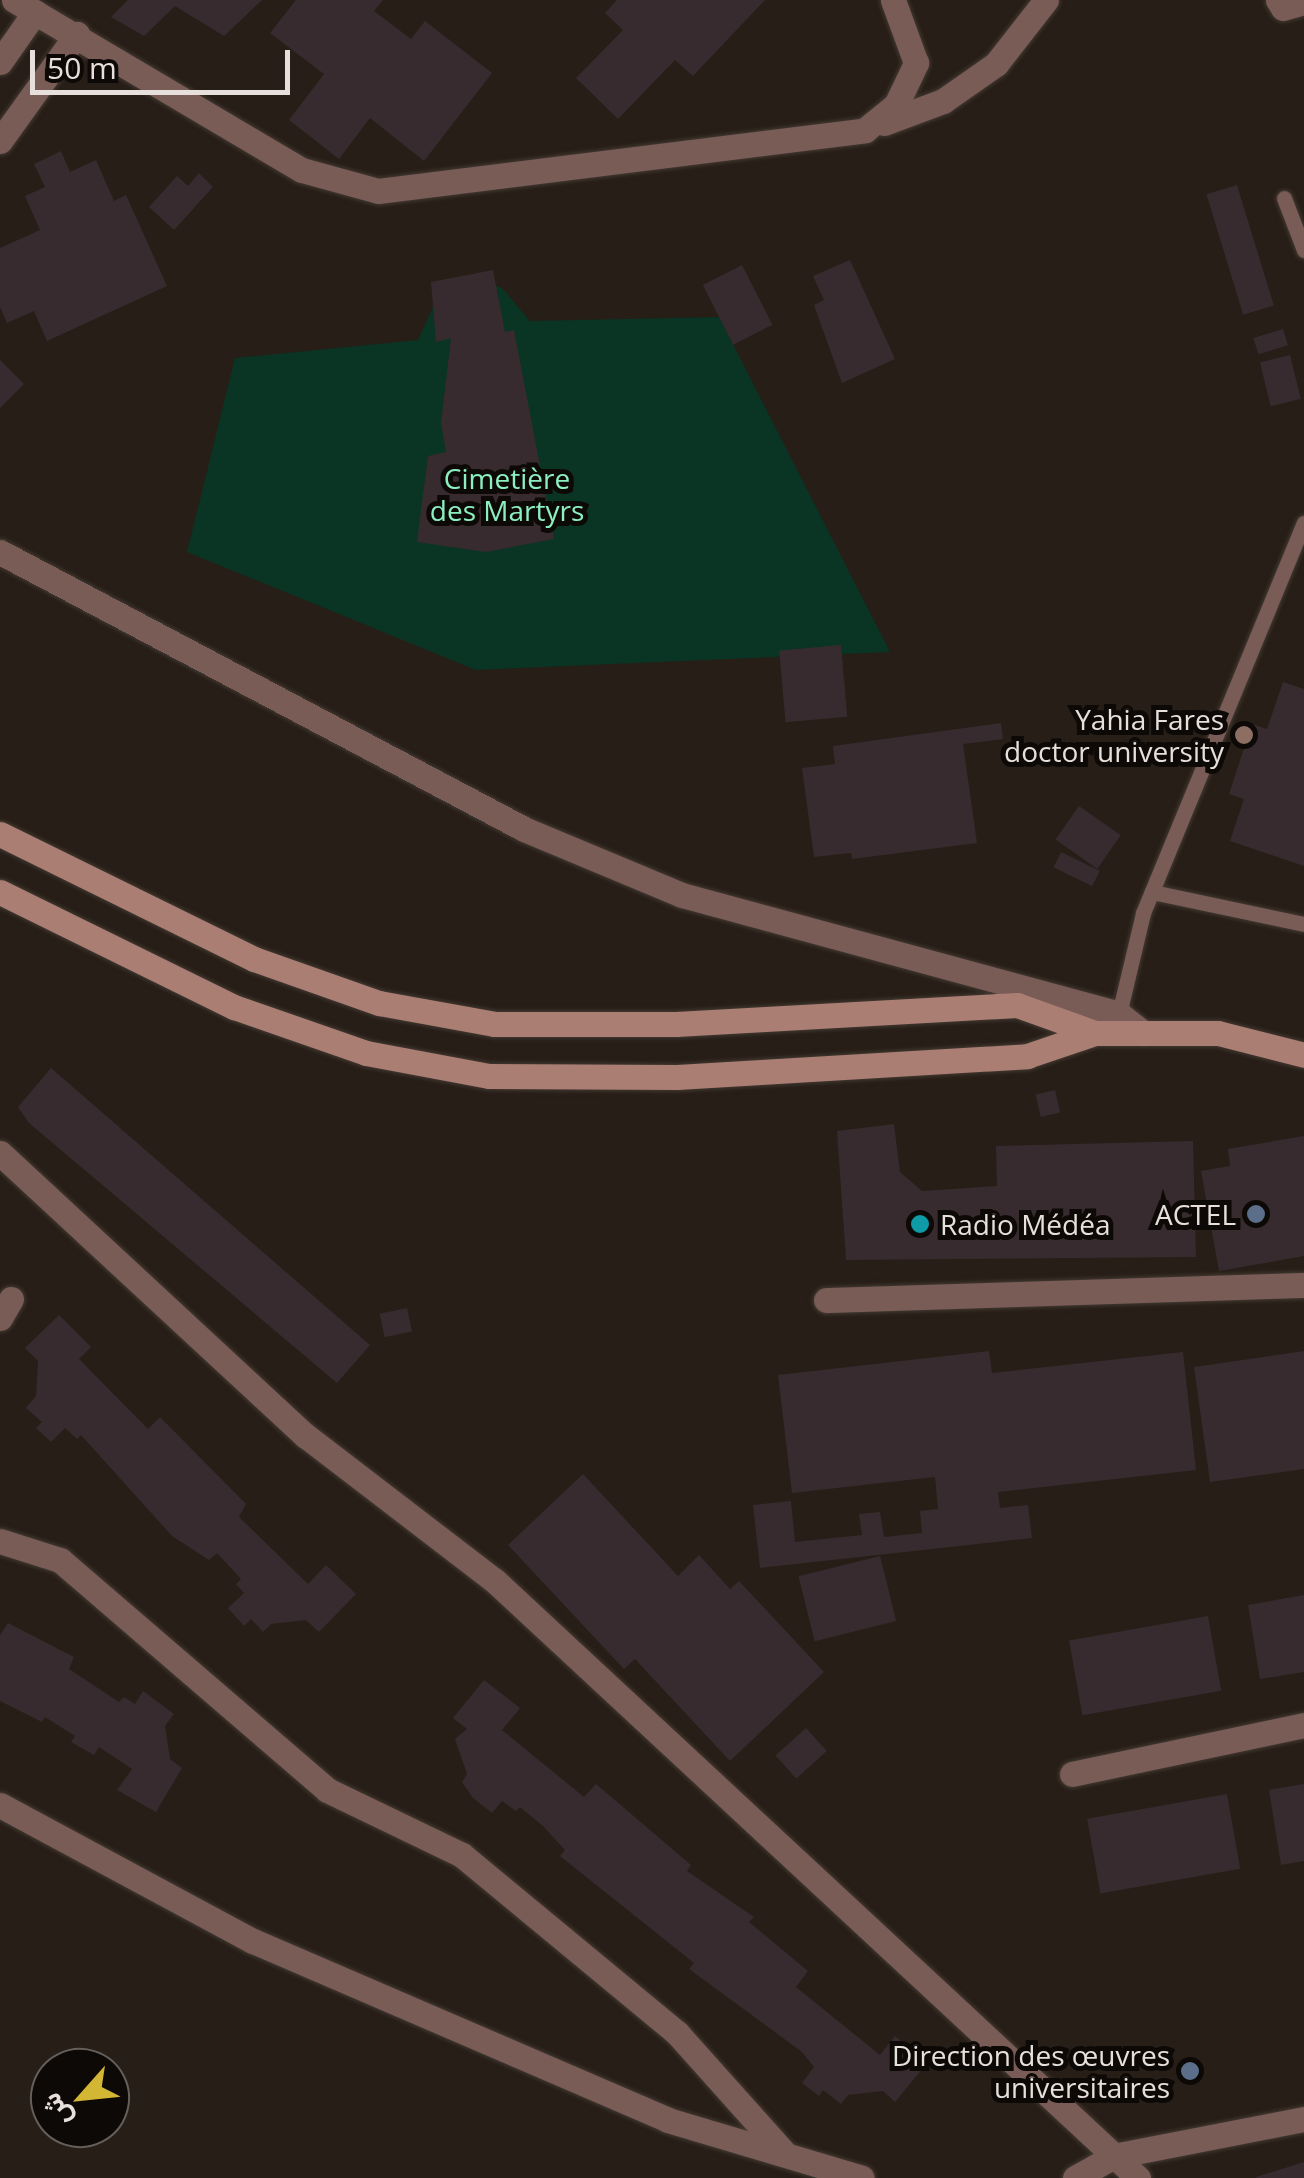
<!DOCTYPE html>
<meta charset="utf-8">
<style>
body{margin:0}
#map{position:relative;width:1304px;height:2178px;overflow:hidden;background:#271e17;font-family:"Open Sans",Vazirmatn,sans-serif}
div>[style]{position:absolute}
.green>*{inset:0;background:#0a3423}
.building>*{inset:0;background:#372b2f;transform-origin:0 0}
.roads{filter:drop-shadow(0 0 2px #423932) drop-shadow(0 0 2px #423932)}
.lane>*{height:15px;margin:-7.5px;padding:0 7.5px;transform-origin:7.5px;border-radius:7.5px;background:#785c55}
.street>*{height:25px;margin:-12.5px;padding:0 12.5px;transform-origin:12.5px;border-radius:12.5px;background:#785c55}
.secondary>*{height:25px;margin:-12.5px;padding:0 12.5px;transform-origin:12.5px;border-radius:12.5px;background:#aa7e73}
.dots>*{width:28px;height:28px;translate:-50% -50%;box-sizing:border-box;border:5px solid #0d0906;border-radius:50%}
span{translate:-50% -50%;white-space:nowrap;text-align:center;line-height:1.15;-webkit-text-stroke:10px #0d0906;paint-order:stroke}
.park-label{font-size:28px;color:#8cefc0}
.poi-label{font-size:28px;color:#e6dfdb}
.right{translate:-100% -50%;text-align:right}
.left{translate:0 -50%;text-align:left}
.north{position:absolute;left:30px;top:2048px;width:100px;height:100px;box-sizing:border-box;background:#0d0906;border:2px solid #645f5b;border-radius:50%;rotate:243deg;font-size:28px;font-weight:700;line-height:40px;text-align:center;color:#e6dfdb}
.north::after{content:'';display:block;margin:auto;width:35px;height:45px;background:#d4b635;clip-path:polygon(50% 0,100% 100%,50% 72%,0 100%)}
.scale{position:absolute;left:30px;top:50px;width:260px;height:45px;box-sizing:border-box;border:5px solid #e6dfdb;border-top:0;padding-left:12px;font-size:30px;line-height:35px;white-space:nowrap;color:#e6dfdb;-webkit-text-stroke:8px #0d0906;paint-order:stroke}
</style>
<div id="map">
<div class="green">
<div style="clip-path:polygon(477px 277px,503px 289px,530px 321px,719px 317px,890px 652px,476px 670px,187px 552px,235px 358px,418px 340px,434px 305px)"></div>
</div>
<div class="building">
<div style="clip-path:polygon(128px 0,262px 0,224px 36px,175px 6px,144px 36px,111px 17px)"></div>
<div style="clip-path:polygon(296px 0,383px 0,374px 11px,411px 39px,425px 21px,492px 73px,424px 161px,370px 118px,339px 159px,289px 120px,324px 74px,270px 33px)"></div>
<div style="clip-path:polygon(617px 0,765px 0,693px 76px,675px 60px,618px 119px,576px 78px,623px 30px,605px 13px)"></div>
<div style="clip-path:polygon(61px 151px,70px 172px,96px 160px,114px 201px,126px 195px,167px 286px,47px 341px,34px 311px,7px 323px,0 307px,0 248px,40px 230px,25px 196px,45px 187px,34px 164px)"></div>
<div style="clip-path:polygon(199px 173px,213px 187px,174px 230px,149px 207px,177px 176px,188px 186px)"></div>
<div style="left:1237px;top:185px;width:126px;height:32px;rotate:73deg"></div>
<div style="clip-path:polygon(850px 260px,895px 359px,842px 383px,814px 305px,824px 300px,813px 276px)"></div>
<div style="left:742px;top:265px;width:67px;height:44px;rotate:63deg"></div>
<div style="clip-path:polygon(493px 270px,505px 332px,514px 330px,554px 539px,486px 552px,417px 542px,428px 456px,446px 452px,441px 423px,451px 338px,436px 342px,431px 282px)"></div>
<div style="left:1283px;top:329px;width:17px;height:31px;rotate:73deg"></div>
<div style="left:1290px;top:355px;width:45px;height:31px;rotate:76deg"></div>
<div style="clip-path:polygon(0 360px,24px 384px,0 408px)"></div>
<div style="left:841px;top:645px;width:72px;height:62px;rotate:85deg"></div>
<div style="clip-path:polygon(1283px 682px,1304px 689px,1304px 866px,1230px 841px,1244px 799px,1229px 794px,1252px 724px,1267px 729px)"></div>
<div style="clip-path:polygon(1001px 723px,1003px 739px,963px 744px,977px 843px,852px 859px,851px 853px,814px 857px,802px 768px,835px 764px,833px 746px)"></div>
<div style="left:1079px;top:806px;width:51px;height:41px;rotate:35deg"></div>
<div style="left:1061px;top:852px;width:43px;height:17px;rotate:26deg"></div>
<div style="clip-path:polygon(51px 1068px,370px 1345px,337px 1383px,29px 1123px,18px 1107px)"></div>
<div style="left:1055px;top:1090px;width:23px;height:20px;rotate:77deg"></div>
<div style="clip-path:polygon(894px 1124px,900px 1172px,922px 1191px,997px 1186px,996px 1146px,1193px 1141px,1196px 1257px,846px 1260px,837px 1131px)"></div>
<div style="clip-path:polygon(1304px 1136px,1304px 1256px,1219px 1271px,1201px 1171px,1230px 1166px,1228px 1149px)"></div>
<div style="left:407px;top:1308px;width:24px;height:28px;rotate:78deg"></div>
<div style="clip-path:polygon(59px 1315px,91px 1347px,79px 1359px,148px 1429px,160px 1417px,246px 1504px,239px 1517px,308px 1584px,326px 1565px,356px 1594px,319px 1632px,306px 1620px,271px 1624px,263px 1632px,251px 1619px,244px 1626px,228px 1608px,244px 1593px,236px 1584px,241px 1579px,217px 1553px,209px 1560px,172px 1536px,81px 1435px,77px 1439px,65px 1428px,51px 1442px,36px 1428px,42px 1422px,26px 1408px,36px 1396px,38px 1361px,25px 1348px)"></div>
<div style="clip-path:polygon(989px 1351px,992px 1373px,1183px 1352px,1196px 1470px,998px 1492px,1000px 1508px,1028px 1505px,1032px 1538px,760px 1568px,753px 1505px,791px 1501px,795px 1542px,862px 1535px,859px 1514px,880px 1512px,884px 1537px,922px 1533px,920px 1511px,938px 1509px,935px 1477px,792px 1493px,778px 1375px)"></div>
<div style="clip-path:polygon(1304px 1351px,1304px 1469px,1210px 1482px,1194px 1367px)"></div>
<div style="clip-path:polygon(583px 1474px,678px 1576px,699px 1555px,730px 1589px,739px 1581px,824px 1672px,730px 1761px,635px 1659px,624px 1669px,508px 1545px)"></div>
<div style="left:880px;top:1556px;width:67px;height:84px;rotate:76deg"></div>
<div style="clip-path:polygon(1304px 1595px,1304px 1672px,1260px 1679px,1248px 1605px)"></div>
<div style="left:1208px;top:1616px;width:76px;height:141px;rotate:80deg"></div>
<div style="clip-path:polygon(8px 1623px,74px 1657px,69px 1669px,119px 1702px,124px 1697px,135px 1704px,143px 1691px,174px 1714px,165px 1726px,170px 1759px,182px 1768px,156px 1812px,117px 1790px,132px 1769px,99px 1747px,94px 1755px,71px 1742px,75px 1736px,45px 1717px,42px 1722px,0 1701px,0 1635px)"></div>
<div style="clip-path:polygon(484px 1680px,520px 1708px,502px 1730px,584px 1797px,596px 1784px,691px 1865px,687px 1871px,754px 1917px,749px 1922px,808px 1971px,796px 1987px,880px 2055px,895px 2036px,927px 2063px,895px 2102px,883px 2091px,848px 2095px,841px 2104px,823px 2090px,819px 2096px,802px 2083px,814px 2067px,802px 2052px,689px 1969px,694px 1963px,560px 1856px,565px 1850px,543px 1826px,520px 1807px,516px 1811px,502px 1801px,492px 1813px,473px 1798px,462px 1782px,467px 1774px,455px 1739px,467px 1729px,453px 1718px)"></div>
<div style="left:806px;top:1728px;width:31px;height:41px;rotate:48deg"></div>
<div style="clip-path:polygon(1304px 1784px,1304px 1861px,1281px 1865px,1269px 1790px)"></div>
<div style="left:1227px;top:1794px;width:76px;height:142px;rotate:80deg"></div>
<div style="clip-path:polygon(1304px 2162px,1304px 2178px,1256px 2178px,1256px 2177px)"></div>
</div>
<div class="roads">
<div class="lane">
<div style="left:1284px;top:198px;width:56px;rotate:69deg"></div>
<div style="left:1152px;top:892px;width:155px;rotate:11.9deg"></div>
<div style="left:1119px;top:1014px;width:104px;rotate:-76.6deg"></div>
<div style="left:1143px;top:913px;width:422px;rotate:-67.6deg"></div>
</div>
<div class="street">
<div style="left:14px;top:0;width:334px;rotate:30.6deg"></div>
<div style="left:302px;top:170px;width:79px;rotate:15.4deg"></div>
<div style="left:378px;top:191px;width:491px;rotate:-7.1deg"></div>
<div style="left:865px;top:130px;width:40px;rotate:-39deg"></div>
<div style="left:896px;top:105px;width:47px;rotate:-64.5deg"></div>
<div style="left:916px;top:63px;width:67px;rotate:-110.1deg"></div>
<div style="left:1278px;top:0;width:9px;rotate:58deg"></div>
<div style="left:1283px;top:8px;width:22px;rotate:-16deg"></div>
<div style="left:0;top:62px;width:61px;rotate:-55deg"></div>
<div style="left:884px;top:123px;width:63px;rotate:-20.4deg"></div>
<div style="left:943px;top:101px;width:65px;rotate:-34.9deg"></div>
<div style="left:996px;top:64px;width:81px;rotate:-52deg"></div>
<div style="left:0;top:141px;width:132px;rotate:-54.3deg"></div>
<div style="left:0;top:552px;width:593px;rotate:27.86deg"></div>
<div style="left:524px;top:829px;width:171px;rotate:22.7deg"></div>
<div style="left:682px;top:895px;width:453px;rotate:15.2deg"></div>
<div style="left:1119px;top:1014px;width:31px;rotate:38deg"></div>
<div style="left:0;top:1153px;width:417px;rotate:42.8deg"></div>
<div style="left:306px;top:1436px;width:237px;rotate:37.5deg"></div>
<div style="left:494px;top:1580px;width:879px;rotate:42.88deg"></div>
<div style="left:826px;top:1300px;width:478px;rotate:-1.8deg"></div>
<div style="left:0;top:1318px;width:22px;rotate:-60deg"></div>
<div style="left:0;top:1541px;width:63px;rotate:17.6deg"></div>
<div style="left:60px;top:1560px;width:352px;rotate:40.7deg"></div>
<div style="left:327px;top:1790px;width:150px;rotate:25.7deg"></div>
<div style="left:462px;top:1855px;width:279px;rotate:39.6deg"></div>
<div style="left:677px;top:2033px;width:162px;rotate:48.2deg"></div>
<div style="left:1072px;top:1774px;width:237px;rotate:-11.9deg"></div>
<div style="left:0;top:1805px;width:287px;rotate:28.3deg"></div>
<div style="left:253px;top:1941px;width:452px;rotate:23.3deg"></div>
<div style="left:668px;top:2120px;width:202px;rotate:16.6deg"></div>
<div style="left:1075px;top:2178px;width:45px;rotate:-29.4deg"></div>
<div style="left:1114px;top:2156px;width:194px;rotate:-11deg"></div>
</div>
<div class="secondary">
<div style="left:0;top:834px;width:283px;rotate:26.2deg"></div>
<div style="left:254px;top:959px;width:133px;rotate:19.4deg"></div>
<div style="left:379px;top:1003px;width:117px;rotate:10.3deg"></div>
<div style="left:494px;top:1024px;width:182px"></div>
<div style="left:676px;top:1024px;width:342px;rotate:-3.2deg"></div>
<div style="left:1017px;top:1005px;width:83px;rotate:19.7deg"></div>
<div style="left:0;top:892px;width:261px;rotate:26.2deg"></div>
<div style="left:234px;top:1007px;width:140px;rotate:19.2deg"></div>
<div style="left:366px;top:1053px;width:125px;rotate:10.6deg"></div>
<div style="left:489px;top:1076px;width:188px;rotate:0.3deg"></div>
<div style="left:677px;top:1077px;width:351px;rotate:-3.4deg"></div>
<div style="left:1027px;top:1056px;width:72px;rotate:-18.7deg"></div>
<div style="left:1095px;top:1033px;width:123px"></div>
<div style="left:1218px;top:1033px;width:89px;rotate:14.3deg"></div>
</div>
</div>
<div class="dots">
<div style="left:1244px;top:735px;background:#8d6e63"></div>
<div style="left:1256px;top:1214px;background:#5c6f8a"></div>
<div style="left:920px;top:1224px;background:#0f9aa8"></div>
<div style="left:1190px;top:2071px;background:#5c6f8a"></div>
</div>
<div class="park-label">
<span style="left:507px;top:494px">Cimetière<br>des Martyrs</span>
</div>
<div class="poi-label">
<span class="right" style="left:1224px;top:735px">Yahia Fares<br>doctor university</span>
<span class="right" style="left:1236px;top:1214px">ACTEL</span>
<span class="left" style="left:940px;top:1224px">Radio Médéa</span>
<span class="right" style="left:1170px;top:2071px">Direction des œuvres<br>universitaires</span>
</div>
<div class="north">ش</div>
<div class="scale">50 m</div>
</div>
